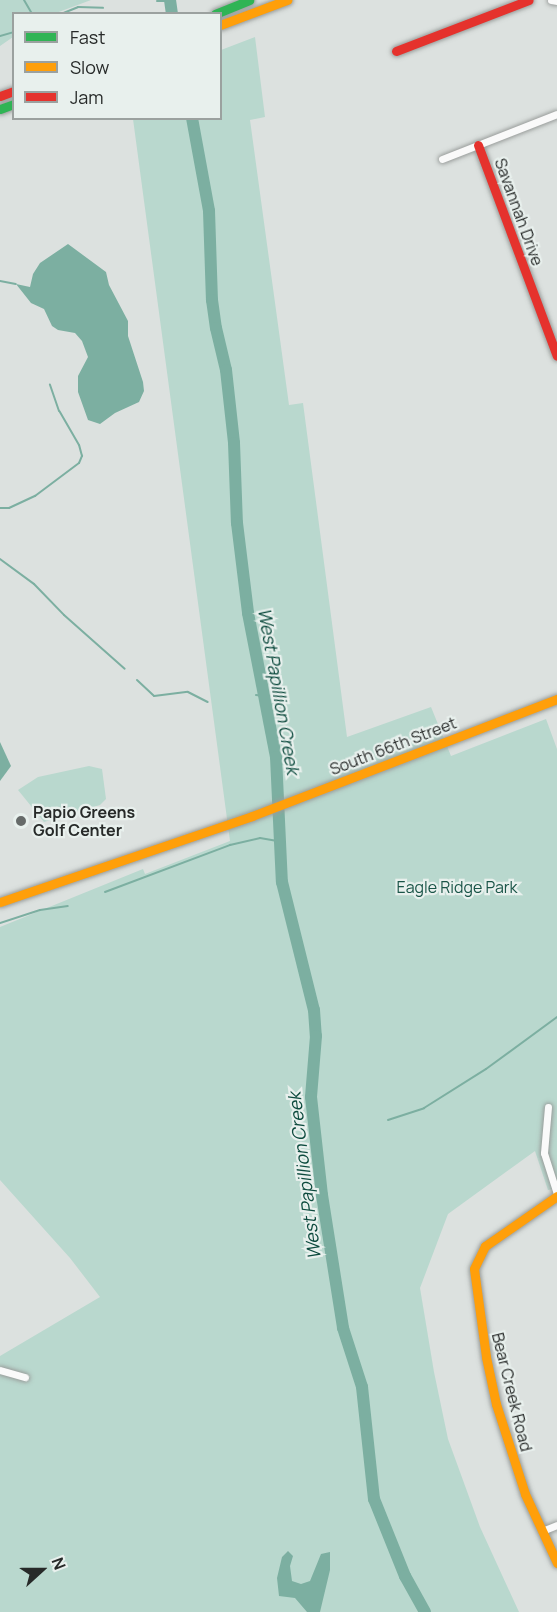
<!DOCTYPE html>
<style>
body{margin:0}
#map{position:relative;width:557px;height:1612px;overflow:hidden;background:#dce1df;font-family:Manrope,sans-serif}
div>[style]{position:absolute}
.green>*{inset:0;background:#b9d8ce}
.water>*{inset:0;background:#7cafa1}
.stream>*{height:2px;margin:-1px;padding:0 1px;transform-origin:1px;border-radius:1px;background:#7cafa1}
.river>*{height:12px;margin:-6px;padding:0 6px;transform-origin:6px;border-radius:6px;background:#7cafa1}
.roads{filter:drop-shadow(0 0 2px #999d9b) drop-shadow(0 0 2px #999d9b)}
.street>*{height:7px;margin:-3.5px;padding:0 3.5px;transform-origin:3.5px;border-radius:3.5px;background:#fafafa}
.fast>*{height:9px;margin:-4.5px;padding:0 4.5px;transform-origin:4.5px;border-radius:4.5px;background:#30b455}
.slow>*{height:9px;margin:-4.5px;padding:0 4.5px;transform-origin:4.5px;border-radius:4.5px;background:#ff9f0a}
.jam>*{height:9px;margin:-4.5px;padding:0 4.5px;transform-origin:4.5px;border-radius:4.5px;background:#e5322d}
.dots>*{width:16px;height:16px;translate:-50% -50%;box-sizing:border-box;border:3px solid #e8f0ed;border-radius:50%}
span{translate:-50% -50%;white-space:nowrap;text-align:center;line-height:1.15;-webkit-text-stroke:4.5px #e8f0ed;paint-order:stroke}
.street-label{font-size:16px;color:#272a29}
.poi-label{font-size:16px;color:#272a29;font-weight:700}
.left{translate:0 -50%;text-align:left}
.park-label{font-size:16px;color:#1a5548}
.water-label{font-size:18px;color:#0d4b3e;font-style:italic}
.legend{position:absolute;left:12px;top:12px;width:210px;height:108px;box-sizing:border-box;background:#e8f0ed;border:2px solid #9ba19f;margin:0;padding:8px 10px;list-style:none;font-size:18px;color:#272a29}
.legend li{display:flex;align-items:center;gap:12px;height:30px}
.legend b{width:30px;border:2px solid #9ba19f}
.north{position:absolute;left:12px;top:1540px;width:60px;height:60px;-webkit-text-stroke:4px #e8f0ed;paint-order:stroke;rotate:69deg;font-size:16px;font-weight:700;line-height:24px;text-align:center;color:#272a29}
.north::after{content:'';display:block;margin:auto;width:21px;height:27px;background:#272a29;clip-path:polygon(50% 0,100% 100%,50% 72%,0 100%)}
</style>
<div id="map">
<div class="green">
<div style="clip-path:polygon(0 0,91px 0,56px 13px,14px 14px,13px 37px,0 46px)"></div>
<div style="clip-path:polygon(255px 37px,265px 117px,250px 120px,289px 405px,303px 403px,347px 737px,431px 707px,451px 756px,546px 719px,557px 749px,557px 1188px,548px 1190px,535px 1151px,448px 1214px,420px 1288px,434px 1372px,448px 1439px,480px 1527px,519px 1612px,0 1612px,0 1356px,100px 1297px,70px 1258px,0 1180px,0 927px,143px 869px,145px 874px,230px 841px,133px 119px,220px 118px,221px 50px)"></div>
<div style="clip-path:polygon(89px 766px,102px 769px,106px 799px,100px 805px,44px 822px,18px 790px,38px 777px)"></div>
</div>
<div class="water">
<div style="clip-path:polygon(68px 244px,106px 272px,109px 285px,128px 321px,128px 336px,143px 382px,144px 391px,139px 402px,115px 413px,100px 424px,88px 420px,78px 392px,78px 376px,88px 357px,82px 341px,75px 333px,58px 330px,52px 326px,44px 309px,31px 303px,16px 284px,30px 287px,33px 274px,40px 263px)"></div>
<div style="clip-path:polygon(0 742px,11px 766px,0 781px)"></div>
<div style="clip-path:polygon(288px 1551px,293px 1556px,290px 1566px,292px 1581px,301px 1584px,310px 1581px,321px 1554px,330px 1552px,330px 1570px,320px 1612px,307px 1612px,295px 1598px,279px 1596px,277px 1578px,282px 1557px)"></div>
</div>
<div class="stream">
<div style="left:24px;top:0;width:16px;rotate:60deg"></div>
<div style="left:157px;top:1px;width:13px"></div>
<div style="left:61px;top:14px;width:18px;rotate:-22deg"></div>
<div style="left:78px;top:7px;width:25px;rotate:2deg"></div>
<div style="left:0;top:36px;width:15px;rotate:-16deg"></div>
<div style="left:0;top:281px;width:16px;rotate:11deg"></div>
<div style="left:0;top:508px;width:9px"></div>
<div style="left:9px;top:508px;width:29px;rotate:-25deg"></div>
<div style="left:35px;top:496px;width:55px;rotate:-36.9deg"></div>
<div style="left:79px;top:463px;width:8px;rotate:-67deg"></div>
<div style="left:82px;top:456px;width:11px;rotate:-105deg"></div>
<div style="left:79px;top:445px;width:39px;rotate:-120deg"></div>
<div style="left:59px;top:411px;width:28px;rotate:-109deg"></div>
<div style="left:0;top:559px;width:42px;rotate:36.3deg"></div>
<div style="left:34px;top:584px;width:43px;rotate:45.9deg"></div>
<div style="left:64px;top:615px;width:81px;rotate:41.5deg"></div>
<div style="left:137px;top:680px;width:23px;rotate:43deg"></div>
<div style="left:154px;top:696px;width:34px;rotate:-7deg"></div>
<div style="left:188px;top:692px;width:22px;rotate:27deg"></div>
<div style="left:256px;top:695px;width:8px;rotate:7deg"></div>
<div style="left:105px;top:892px;width:134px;rotate:-20.6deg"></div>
<div style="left:230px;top:845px;width:31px;rotate:-13deg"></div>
<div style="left:260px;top:838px;width:22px;rotate:10deg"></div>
<div style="left:0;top:923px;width:42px;rotate:-18deg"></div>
<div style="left:40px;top:910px;width:28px;rotate:-8deg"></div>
<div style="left:388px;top:1120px;width:38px;rotate:-18deg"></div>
<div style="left:424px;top:1108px;width:73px;rotate:-32.2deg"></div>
<div style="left:486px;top:1069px;width:88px;rotate:-36.2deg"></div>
</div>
<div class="river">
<div style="left:170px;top:0;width:14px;rotate:82deg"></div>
<div style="left:192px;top:118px;width:95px;rotate:79.6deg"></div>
<div style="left:209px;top:211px;width:89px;rotate:88.1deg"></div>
<div style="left:212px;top:300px;width:28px;rotate:82deg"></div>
<div style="left:216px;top:328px;width:43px;rotate:76.6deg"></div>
<div style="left:226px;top:370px;width:73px;rotate:83.7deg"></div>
<div style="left:234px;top:443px;width:80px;rotate:87.9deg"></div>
<div style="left:237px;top:523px;width:91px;rotate:83deg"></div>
<div style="left:248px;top:613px;width:147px;rotate:79deg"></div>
<div style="left:276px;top:757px;width:125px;rotate:87.3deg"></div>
<div style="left:282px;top:882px;width:132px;rotate:76deg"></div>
<div style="left:314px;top:1010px;width:26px;rotate:86deg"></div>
<div style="left:316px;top:1036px;width:61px;rotate:94.7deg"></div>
<div style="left:311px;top:1097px;width:99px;rotate:83.6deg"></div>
<div style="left:322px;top:1195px;width:135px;rotate:81deg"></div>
<div style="left:343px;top:1328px;width:62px;rotate:72.1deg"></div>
<div style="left:362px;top:1387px;width:113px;rotate:83.9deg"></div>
<div style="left:374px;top:1499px;width:83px;rotate:68.1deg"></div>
<div style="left:405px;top:1576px;width:41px;rotate:60.9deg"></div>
</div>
<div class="roads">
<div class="street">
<div style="left:551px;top:0;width:6px;rotate:9deg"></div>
<div style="left:442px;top:159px;width:123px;rotate:-21.4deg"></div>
<div style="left:548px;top:1107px;width:46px;rotate:95deg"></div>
<div style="left:544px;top:1153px;width:43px;rotate:72.4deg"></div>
<div style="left:0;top:1370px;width:26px;rotate:16deg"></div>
<div style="left:542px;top:1531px;width:16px;rotate:-22deg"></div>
</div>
<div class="fast">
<div style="left:215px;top:14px;width:37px;rotate:-22deg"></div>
<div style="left:0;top:109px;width:15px;rotate:-20deg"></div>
</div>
<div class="slow">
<div style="left:220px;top:25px;width:72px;rotate:-20.5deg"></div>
<div style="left:0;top:902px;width:266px;rotate:-18.8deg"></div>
<div style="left:252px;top:816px;width:327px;rotate:-21deg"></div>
<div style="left:557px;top:1196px;width:88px;rotate:145.2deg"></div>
<div style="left:485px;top:1246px;width:25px;rotate:116deg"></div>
<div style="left:474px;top:1269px;width:89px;rotate:82.2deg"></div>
<div style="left:486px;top:1357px;width:48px;rotate:78deg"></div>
<div style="left:496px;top:1404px;width:95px;rotate:72.1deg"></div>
<div style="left:525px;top:1494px;width:76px;rotate:65.1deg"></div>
</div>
<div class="jam">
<div style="left:396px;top:51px;width:142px;rotate:-21deg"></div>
<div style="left:0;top:96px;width:15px;rotate:-20deg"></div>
<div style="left:478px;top:145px;width:225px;rotate:69.5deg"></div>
</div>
</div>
<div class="dots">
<div style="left:21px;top:821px;background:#666a69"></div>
</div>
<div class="street-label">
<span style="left:519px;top:212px;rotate:70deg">Savannah Drive</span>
<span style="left:393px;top:746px;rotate:-21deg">South 66th Street</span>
<span style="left:512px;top:1392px;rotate:76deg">Bear Creek Road</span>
</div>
<div class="poi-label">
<span class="left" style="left:33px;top:821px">Papio Greens<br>Golf Center</span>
</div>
<div class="park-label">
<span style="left:457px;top:887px">Eagle Ridge Park</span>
</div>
<div class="water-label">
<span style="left:279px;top:691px;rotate:80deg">West Papillion Creek</span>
<span style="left:304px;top:1176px;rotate:-97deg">West Papillion Creek</span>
</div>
<ul class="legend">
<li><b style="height:8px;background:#30b455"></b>Fast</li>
<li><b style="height:8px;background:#ff9f0a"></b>Slow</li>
<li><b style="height:8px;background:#e5322d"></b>Jam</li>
</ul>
<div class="north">N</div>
</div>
